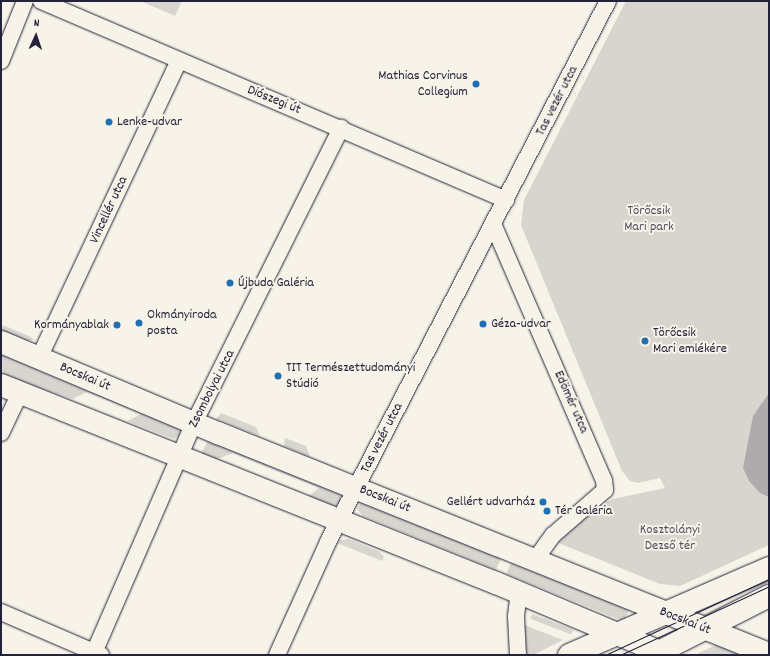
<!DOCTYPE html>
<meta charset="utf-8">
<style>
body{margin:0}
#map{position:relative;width:770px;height:656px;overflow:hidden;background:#f7f3e8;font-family:Dekko,sans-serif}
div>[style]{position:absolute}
.green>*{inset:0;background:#d8d5cf;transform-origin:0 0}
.water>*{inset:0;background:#aeabad}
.roads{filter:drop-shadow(0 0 1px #22223b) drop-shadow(0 0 1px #22223b)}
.street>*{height:16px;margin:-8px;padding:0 8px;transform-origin:8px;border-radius:8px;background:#f7f3e8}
.secondary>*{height:22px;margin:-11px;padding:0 11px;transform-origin:11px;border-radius:11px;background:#f7f3e8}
.tram>*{height:1px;margin:-0.5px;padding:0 0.5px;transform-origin:0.5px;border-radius:0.5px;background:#22223b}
.dots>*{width:11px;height:11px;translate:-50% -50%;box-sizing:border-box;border:2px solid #f7f3e8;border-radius:50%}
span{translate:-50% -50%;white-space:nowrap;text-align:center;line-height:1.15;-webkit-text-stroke:4px #f7f3e8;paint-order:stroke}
.poi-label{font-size:14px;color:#22223b}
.right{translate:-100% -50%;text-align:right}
.left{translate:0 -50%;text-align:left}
.street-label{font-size:14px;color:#22223b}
.park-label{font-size:14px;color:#504f60}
.frame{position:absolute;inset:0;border:2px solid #22223b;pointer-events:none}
.north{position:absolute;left:16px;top:16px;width:40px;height:40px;-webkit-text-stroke:3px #f7f3e8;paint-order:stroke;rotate:3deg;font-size:11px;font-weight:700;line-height:16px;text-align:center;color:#22223b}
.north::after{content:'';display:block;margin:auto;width:14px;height:18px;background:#22223b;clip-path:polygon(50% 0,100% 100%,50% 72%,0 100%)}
</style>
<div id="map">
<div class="green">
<div style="clip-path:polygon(140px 1px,182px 1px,175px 16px)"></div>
<div style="clip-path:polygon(626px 1px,769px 1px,769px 545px,680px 586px,660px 584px,556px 542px,594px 508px,613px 499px,665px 488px,660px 478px,638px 483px,630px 481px,622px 471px,521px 225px,524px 200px)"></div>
<div style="clip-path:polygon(3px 325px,31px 337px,34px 340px,24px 341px,1px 331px)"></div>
<div style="clip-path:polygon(1px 353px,180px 427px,180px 435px,174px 439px,127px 421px,141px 414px,87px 392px,72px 399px,1px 376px)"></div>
<div style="clip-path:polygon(221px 413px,256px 427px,260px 436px,216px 419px)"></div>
<div style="clip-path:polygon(209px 438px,338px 490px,341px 495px,339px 503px,332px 508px,307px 497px,319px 488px,233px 453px,212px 461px,200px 456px)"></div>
<div style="clip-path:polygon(285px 438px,306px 446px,310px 457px,284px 446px)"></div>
<div style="clip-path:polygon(362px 501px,502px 556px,496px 570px,363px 516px,357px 509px)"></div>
<div style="clip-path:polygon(349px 539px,380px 552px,384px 557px,382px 561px,337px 543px,341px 540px)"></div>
<div style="left:512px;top:560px;width:127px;height:15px;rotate:22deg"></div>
<div style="left:532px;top:614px;width:44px;height:5px;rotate:21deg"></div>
<div style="clip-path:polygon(524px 625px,563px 640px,533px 655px,525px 655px)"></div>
<div style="clip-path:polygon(718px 644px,747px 655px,695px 655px)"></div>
</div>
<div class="water">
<div style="clip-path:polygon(769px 393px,769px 497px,760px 493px,749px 481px,743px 468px,753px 416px)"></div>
</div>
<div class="roads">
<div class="street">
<div style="left:41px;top:1px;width:506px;rotate:23.17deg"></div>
<div style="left:1px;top:61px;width:65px;rotate:-68.2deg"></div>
<div style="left:493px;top:224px;width:279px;rotate:66.6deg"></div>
<div style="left:604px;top:480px;width:10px;rotate:84deg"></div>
<div style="left:605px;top:490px;width:69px;rotate:139.1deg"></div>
<div style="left:553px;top:535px;width:31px;rotate:126deg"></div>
<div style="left:39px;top:358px;width:328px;rotate:-64.8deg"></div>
<div style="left:1px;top:433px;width:44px;rotate:-64.6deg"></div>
<div style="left:1px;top:612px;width:109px;rotate:23.3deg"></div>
<div style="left:93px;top:655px;width:253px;rotate:-66.5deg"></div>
<div style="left:194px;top:423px;width:330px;rotate:-63.5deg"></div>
<div style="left:277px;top:655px;width:124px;rotate:-65.7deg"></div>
<div style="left:328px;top:542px;width:609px;rotate:-62.64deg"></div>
<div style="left:518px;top:655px;width:39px;rotate:-93deg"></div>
<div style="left:516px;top:616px;width:23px;rotate:-83deg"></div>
</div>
<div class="secondary">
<div style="left:1px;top:342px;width:235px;rotate:22.8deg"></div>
<div style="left:218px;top:433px;width:594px;rotate:21.86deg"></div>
<div style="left:1px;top:385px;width:533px;rotate:21.8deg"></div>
<div style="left:496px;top:583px;width:186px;rotate:22.8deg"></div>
<div style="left:569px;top:655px;width:218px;rotate:-23.5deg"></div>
<div style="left:653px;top:655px;width:130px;rotate:-27deg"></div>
</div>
</div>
<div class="tram">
<div style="left:605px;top:655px;width:181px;rotate:-24.9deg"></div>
<div style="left:620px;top:655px;width:164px;rotate:-24.8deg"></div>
</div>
<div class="dots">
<div style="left:476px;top:84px;background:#1f6fb2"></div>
<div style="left:109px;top:122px;background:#1f6fb2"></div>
<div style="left:230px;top:283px;background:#1f6fb2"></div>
<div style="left:139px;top:323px;background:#1f6fb2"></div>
<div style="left:483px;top:324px;background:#1f6fb2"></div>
<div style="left:117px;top:325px;background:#1f6fb2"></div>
<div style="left:645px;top:341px;background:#1f6fb2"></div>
<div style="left:278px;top:376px;background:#1f6fb2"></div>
<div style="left:543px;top:502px;background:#1f6fb2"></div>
<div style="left:547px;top:511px;background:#1f6fb2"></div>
</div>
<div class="poi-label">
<span class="right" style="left:468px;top:84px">Mathias Corvinus<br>Collegium</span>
<span class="left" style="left:117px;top:122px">Lenke-udvar</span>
<span class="left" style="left:238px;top:283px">Újbuda Galéria</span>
<span class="left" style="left:147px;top:323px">Okmányiroda<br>posta</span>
<span class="left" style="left:491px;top:324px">Géza-udvar</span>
<span class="right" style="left:109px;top:325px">Kormányablak</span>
<span class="left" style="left:653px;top:341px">Törőcsik<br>Mari emlékére</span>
<span class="left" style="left:286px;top:376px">TIT Természettudományi<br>Stúdió</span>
<span class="right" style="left:535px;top:502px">Gellért udvarház</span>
<span class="left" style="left:555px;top:511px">Tér Galéria</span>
</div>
<div class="street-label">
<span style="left:274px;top:100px;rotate:22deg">Diószegi út</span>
<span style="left:557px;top:101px;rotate:-63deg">Tas vezér utca</span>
<span style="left:109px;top:210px;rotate:-65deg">Vincellér utca</span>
<span style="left:85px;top:377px;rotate:23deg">Bocskai út</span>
<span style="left:212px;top:389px;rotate:-63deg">Zsombolyai utca</span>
<span style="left:571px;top:402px;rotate:66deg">Edömér utca</span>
<span style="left:382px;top:438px;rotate:-63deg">Tas vezér utca</span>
<span style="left:385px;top:499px;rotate:22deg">Bocskai út</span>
<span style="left:685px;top:621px;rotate:22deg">Bocskai út</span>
</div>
<div class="park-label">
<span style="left:649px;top:219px">Törőcsik<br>Mari park</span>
<span style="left:670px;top:538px">Kosztolányi<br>Dezső tér</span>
</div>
<div class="frame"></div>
<div class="north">N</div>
</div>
